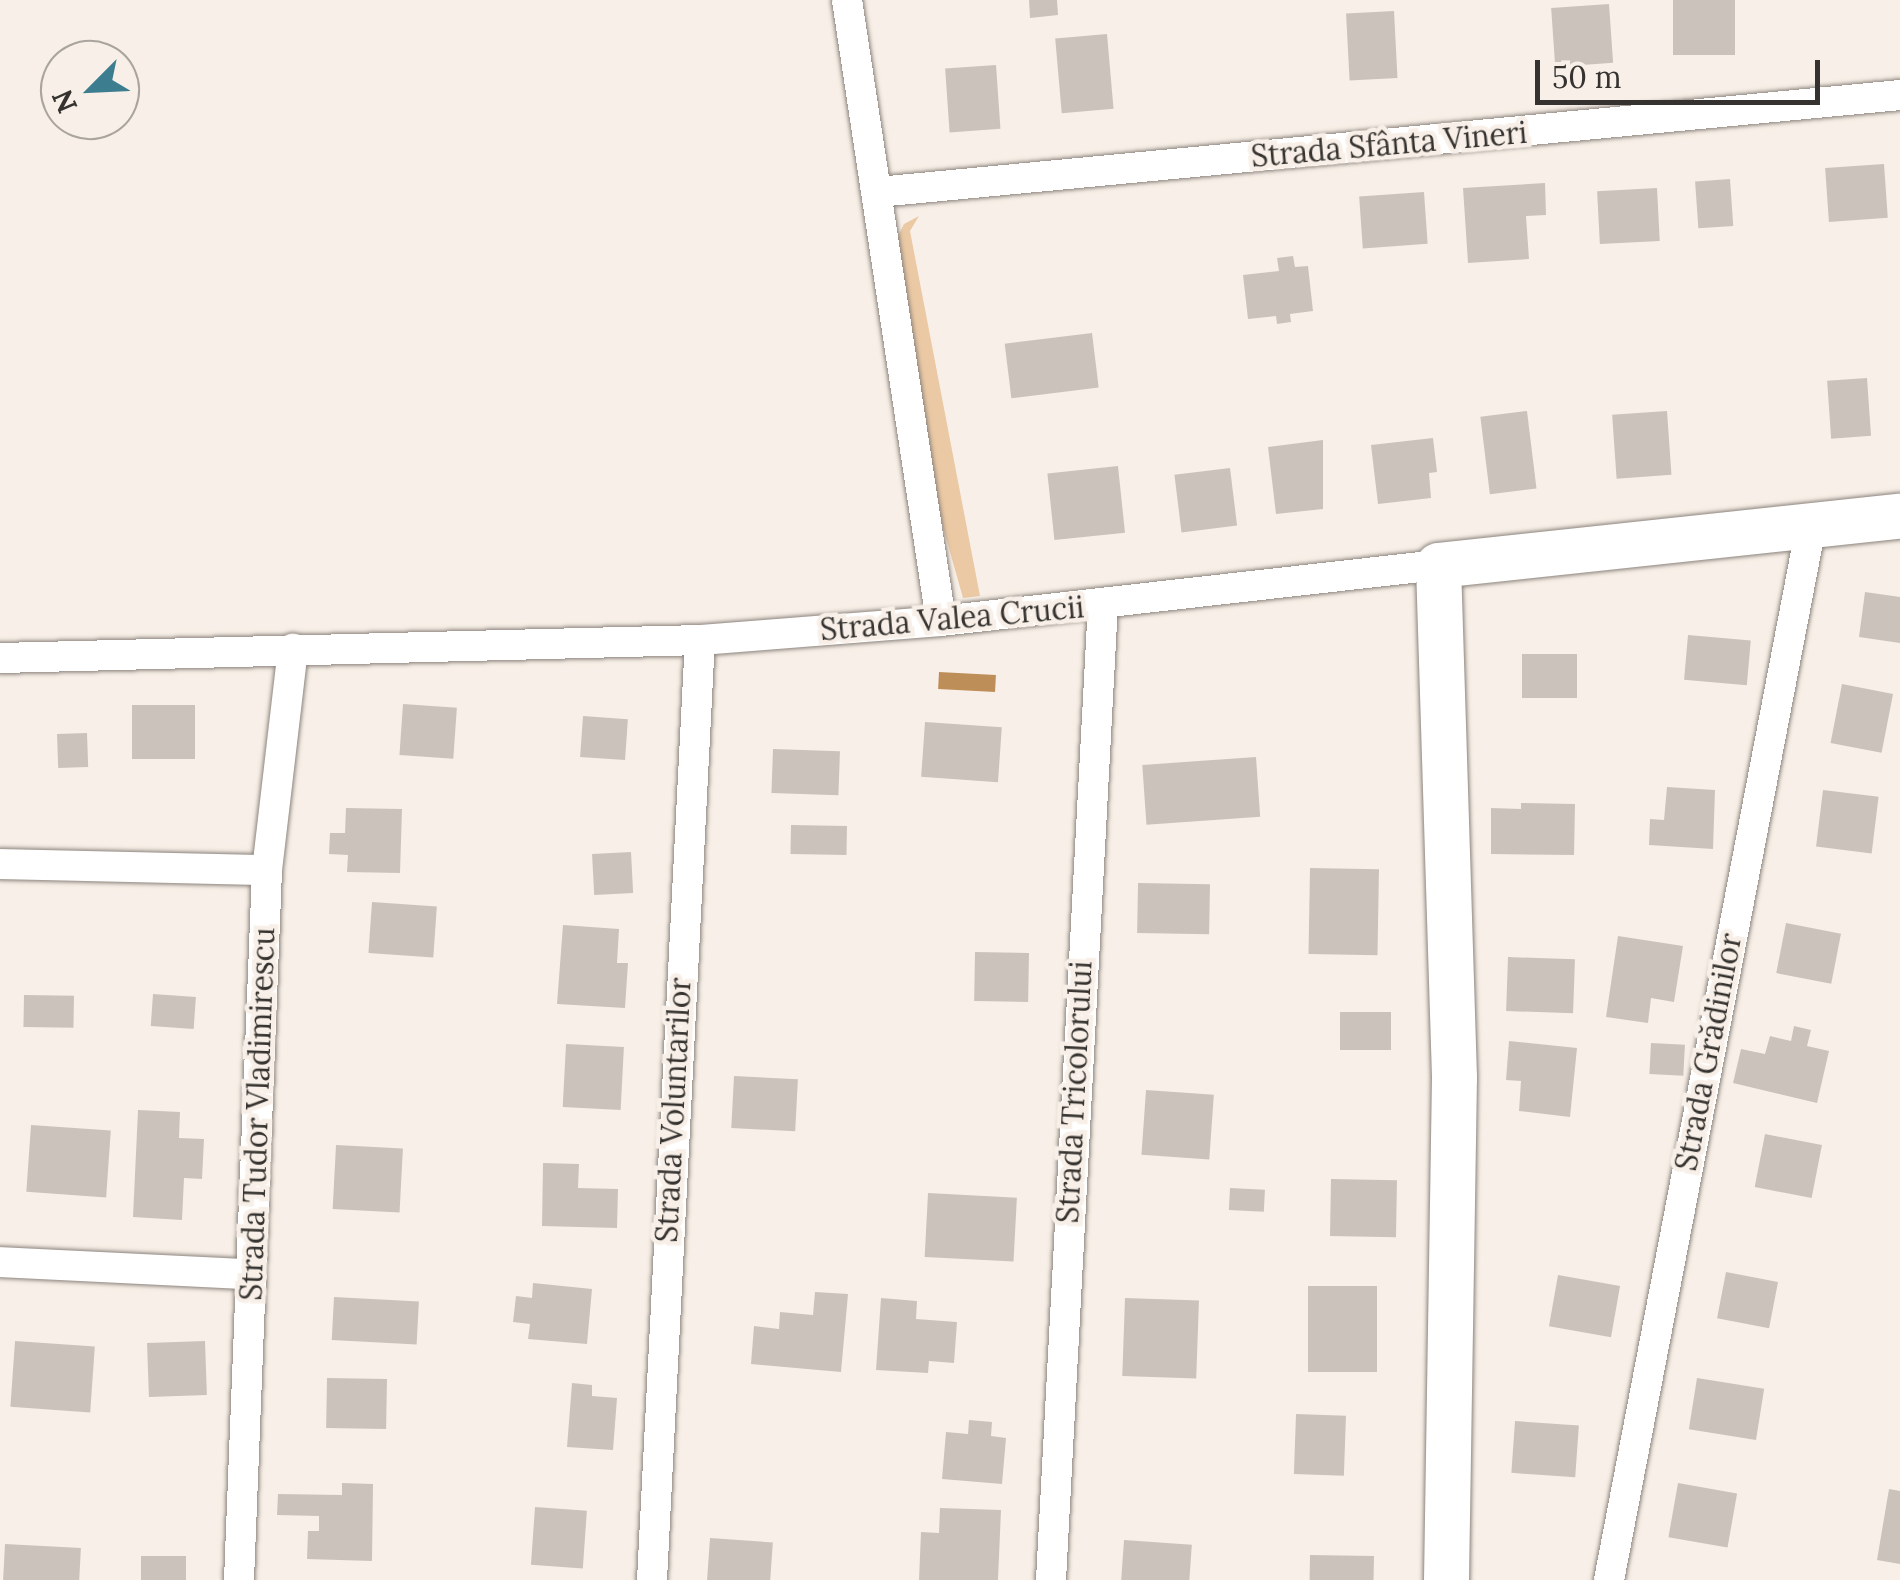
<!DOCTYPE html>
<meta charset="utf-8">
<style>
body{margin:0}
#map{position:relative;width:1900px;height:1580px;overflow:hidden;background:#f8f0e8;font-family:Lora,serif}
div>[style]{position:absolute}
.green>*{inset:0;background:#ebc9a5}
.water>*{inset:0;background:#be8e59;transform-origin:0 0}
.building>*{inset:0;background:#cbc3bb;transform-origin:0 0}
.roads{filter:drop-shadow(0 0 2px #8c847d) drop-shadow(0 0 2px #8c847d)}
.street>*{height:30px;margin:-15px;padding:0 15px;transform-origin:15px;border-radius:15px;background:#fff}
.secondary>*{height:45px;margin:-22.5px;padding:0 22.5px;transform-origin:22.5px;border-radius:22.5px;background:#fff}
span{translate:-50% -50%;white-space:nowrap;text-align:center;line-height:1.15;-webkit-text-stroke:9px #f8f0e8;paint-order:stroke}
.street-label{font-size:30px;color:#35322f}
.north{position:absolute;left:40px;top:40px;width:100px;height:100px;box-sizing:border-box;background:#f8f0e8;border:2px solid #aaa49e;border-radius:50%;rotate:246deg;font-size:28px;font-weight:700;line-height:40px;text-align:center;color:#35322f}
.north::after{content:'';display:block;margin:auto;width:35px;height:45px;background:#3c7e90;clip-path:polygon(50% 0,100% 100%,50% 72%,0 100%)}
.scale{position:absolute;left:1535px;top:60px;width:285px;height:45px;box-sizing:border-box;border:5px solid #35322f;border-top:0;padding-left:12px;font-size:30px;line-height:35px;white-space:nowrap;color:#35322f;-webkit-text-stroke:8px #f8f0e8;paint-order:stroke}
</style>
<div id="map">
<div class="green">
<div style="clip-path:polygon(919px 216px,910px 231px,980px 596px,963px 598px,930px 481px,895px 242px,904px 224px)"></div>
</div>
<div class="water">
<div style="left:939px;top:672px;width:57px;height:17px;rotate:3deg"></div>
</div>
<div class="building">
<div style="clip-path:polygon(1029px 0,1057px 0,1058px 15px,1030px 18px)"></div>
<div style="left:1673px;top:0;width:62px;height:55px"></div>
<div style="left:1609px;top:4px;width:59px;height:58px;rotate:86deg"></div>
<div style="left:1394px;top:11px;width:67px;height:48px;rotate:87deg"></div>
<div style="left:1107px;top:34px;width:75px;height:52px;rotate:85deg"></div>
<div style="left:996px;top:65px;width:64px;height:51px;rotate:86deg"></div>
<div style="left:1884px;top:164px;width:54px;height:59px;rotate:86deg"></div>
<div style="left:1730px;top:179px;width:47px;height:35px;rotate:86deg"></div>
<div style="clip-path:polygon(1545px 183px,1546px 215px,1526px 216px,1529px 259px,1468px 263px,1463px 188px)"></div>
<div style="left:1657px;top:188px;width:53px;height:60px;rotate:87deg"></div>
<div style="left:1424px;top:192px;width:52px;height:65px;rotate:86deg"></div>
<div style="clip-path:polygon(1293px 256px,1295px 267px,1308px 266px,1313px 311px,1290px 314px,1291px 322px,1277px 324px,1276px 316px,1248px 319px,1243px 275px,1279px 271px,1277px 258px)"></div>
<div style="left:1092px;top:333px;width:55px;height:88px;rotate:83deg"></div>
<div style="left:1867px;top:378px;width:58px;height:40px;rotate:86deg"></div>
<div style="left:1527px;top:411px;width:78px;height:47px;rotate:83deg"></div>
<div style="left:1667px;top:411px;width:64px;height:55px;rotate:86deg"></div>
<div style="clip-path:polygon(1433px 438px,1437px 472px,1429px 473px,1431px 498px,1378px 504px,1371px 445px)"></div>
<div style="clip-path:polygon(1323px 440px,1323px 509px,1276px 514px,1268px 447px)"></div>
<div style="left:1118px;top:466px;width:67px;height:71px;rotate:84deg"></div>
<div style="left:1230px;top:468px;width:58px;height:56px;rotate:83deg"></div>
<div style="clip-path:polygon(1865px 592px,1900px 597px,1900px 643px,1859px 637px)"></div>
<div style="left:1688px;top:635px;width:63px;height:45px;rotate:5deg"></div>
<div style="left:1522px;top:654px;width:55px;height:44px"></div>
<div style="left:1842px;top:684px;width:52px;height:60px;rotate:11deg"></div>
<div style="left:403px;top:704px;width:54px;height:51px;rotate:4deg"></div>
<div style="left:132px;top:705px;width:63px;height:54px"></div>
<div style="left:583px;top:716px;width:45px;height:41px;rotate:4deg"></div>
<div style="left:925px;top:722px;width:77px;height:55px;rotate:4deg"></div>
<div style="left:87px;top:733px;width:34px;height:30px;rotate:88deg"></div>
<div style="left:773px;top:749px;width:67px;height:44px;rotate:2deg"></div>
<div style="left:1256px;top:757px;width:60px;height:114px;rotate:86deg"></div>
<div style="clip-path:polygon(1667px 787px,1715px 790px,1713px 849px,1649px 845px,1650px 819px,1664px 820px)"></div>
<div style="left:1823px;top:790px;width:56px;height:57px;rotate:7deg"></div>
<div style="clip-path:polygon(1521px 803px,1575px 804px,1574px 855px,1491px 854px,1491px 808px,1521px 809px)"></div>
<div style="clip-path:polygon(346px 808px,402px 809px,400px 873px,347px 872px,348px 855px,329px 854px,330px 833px,345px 833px)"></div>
<div style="left:791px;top:825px;width:56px;height:29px;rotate:1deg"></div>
<div style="left:631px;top:852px;width:41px;height:39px;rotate:87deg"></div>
<div style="left:1310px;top:868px;width:69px;height:86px;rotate:1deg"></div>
<div style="left:1138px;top:883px;width:72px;height:50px;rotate:1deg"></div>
<div style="left:372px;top:902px;width:65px;height:51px;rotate:4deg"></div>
<div style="left:1786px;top:923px;width:56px;height:51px;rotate:11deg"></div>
<div style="clip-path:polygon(563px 925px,619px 929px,617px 963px,628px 963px,625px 1008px,557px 1004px)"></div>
<div style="clip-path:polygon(1618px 936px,1683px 946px,1674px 1002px,1651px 998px,1648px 1023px,1606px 1017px)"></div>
<div style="left:975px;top:952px;width:54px;height:49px;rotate:1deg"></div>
<div style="left:1508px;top:957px;width:67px;height:54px;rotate:2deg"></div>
<div style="left:153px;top:994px;width:43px;height:32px;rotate:4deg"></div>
<div style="left:24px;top:995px;width:50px;height:32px;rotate:1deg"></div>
<div style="left:1340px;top:1012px;width:51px;height:38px"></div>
<div style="clip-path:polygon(1794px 1026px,1811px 1030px,1807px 1046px,1829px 1051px,1817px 1103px,1733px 1083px,1741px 1049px,1765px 1054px,1770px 1036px,1791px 1041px)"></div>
<div style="clip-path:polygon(1509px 1041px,1577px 1048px,1570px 1117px,1519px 1111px,1521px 1081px,1506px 1080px)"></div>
<div style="left:1651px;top:1043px;width:34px;height:31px;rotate:3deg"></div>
<div style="left:566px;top:1044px;width:58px;height:63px;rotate:3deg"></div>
<div style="left:734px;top:1076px;width:64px;height:52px;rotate:3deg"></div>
<div style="left:1146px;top:1090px;width:68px;height:65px;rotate:4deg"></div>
<div style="clip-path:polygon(138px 1110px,180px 1112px,179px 1138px,204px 1139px,202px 1179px,184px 1178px,182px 1220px,133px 1217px)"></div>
<div style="left:31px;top:1125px;width:80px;height:67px;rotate:4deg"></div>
<div style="left:1765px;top:1134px;width:58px;height:54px;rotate:11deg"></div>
<div style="left:336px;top:1145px;width:67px;height:64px;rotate:3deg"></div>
<div style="clip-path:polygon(543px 1163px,579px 1164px,578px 1188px,618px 1189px,617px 1228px,542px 1226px)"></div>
<div style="left:1331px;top:1179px;width:66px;height:57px;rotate:1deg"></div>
<div style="left:1230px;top:1188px;width:35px;height:22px;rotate:3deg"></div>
<div style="left:928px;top:1193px;width:89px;height:64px;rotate:3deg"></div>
<div style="left:1726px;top:1272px;width:53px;height:47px;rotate:11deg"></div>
<div style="left:1558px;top:1275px;width:63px;height:52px;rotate:10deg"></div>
<div style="clip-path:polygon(533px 1283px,592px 1289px,587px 1344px,528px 1339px,530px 1324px,513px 1322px,516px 1296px,532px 1298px)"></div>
<div style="left:1308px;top:1286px;width:69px;height:86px"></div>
<div style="clip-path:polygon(815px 1292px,848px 1294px,841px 1372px,751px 1364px,754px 1326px,779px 1329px,780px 1312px,813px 1315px)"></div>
<div style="left:334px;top:1297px;width:85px;height:43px;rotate:3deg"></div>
<div style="clip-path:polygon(881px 1298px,917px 1301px,916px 1319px,957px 1322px,954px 1363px,929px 1361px,928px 1373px,876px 1370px)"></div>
<div style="left:1125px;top:1298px;width:74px;height:78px;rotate:2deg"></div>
<div style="left:15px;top:1341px;width:80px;height:66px;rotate:4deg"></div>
<div style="left:205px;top:1341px;width:54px;height:58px;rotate:88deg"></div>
<div style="left:327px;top:1378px;width:60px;height:50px;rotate:1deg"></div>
<div style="left:1697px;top:1378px;width:68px;height:52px;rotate:9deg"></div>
<div style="clip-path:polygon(572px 1383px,592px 1385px,592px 1396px,617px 1398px,613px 1450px,567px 1447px)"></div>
<div style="left:1296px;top:1414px;width:50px;height:60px;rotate:2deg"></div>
<div style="clip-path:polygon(969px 1420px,992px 1422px,991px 1436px,1006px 1438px,1002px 1484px,942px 1479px,946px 1432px,968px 1434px)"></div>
<div style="left:1515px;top:1421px;width:64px;height:52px;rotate:4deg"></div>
<div style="clip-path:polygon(342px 1483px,373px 1484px,372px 1561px,307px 1559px,308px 1531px,319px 1531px,319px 1516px,277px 1515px,278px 1494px,342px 1495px)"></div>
<div style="left:1678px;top:1483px;width:60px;height:55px;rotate:10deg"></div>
<div style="clip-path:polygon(1889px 1489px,1900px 1491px,1900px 1564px,1877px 1560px)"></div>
<div style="left:535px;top:1507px;width:52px;height:58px;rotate:4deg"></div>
<div style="clip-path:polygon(940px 1508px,1001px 1510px,998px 1580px,919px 1580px,921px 1532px,939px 1533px)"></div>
<div style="left:710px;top:1538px;width:63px;height:42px;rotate:4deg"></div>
<div style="left:1124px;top:1540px;width:68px;height:40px;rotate:4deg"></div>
<div style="left:5px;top:1544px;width:76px;height:36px;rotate:3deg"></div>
<div style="left:1310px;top:1555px;width:64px;height:25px;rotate:1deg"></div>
<div style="left:141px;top:1556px;width:45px;height:24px"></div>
</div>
<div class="roads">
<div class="street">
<div style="left:847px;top:0;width:628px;rotate:81.39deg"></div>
<div style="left:878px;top:192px;width:1027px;rotate:-5.42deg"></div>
<div style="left:0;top:658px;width:700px;rotate:-1.47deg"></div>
<div style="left:700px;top:640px;width:242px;rotate:-4.5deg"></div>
<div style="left:941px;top:621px;width:500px;rotate:-6.43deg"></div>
<div style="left:0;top:864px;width:267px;rotate:1.3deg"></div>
<div style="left:0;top:1262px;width:249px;rotate:2.8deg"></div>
<div style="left:239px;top:1580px;width:711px;rotate:-87.74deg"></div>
<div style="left:267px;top:870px;width:223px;rotate:-83.3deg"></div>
<div style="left:652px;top:1580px;width:941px;rotate:-87.08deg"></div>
<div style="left:1051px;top:1580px;width:977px;rotate:-86.95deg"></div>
<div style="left:1609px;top:1580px;width:1073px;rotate:-79.15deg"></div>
</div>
<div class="secondary">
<div style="left:1446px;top:1580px;width:503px;rotate:-89.09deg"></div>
<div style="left:1454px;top:1077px;width:512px;rotate:-91.79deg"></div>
<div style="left:1438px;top:565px;width:465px;rotate:-6.1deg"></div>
</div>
</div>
<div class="street-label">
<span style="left:1389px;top:144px;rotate:-5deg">Strada Sfânta Vineri</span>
<span style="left:952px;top:618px;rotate:-5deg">Strada Valea Crucii</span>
<span style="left:1708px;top:1052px;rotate:-79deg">Strada Grădinilor</span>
<span style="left:1074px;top:1092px;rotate:-87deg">Strada Tricolorului</span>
<span style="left:673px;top:1110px;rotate:-87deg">Strada Voluntarilor</span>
<span style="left:257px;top:1114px;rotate:-88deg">Strada Tudor Vladimirescu</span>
</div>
<div class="north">N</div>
<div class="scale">50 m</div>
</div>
